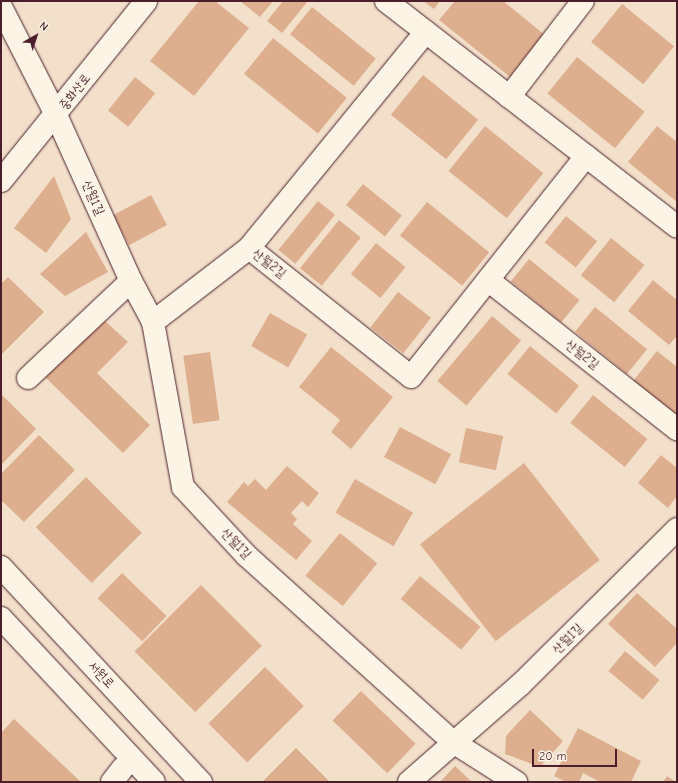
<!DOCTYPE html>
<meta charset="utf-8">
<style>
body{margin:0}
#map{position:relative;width:678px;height:783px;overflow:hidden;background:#f3e0cb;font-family:"Comic Neue","Poor Story",sans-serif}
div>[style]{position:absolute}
.building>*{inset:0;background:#deaf8f;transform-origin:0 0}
.roads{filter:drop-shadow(0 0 1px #4a1f2b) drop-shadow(0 0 1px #4a1f2b)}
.minor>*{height:22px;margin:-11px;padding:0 11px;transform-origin:11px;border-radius:11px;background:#fcf5e5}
.tertiary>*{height:22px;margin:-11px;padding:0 11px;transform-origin:11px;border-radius:11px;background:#fcf5e5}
span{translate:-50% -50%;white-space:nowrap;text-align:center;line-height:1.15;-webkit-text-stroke:3px #fcf5e5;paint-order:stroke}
.street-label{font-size:13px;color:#4a1f2b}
.frame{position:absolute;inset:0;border:2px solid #4a1f2b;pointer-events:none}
.north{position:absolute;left:16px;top:16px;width:40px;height:40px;-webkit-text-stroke:3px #fcf5e5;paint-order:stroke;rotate:39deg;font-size:11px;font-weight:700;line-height:16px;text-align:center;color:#4a1f2b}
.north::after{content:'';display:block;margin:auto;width:14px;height:18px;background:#4a1f2b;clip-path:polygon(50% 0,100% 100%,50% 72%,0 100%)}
.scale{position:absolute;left:532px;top:749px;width:85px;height:18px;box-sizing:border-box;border:2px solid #4a1f2b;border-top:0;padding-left:5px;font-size:12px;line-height:14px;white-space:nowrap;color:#4a1f2b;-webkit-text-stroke:3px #fcf5e5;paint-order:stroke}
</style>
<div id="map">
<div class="building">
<div style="clip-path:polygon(199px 1px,215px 1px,249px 28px,194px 96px,150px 61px)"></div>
<div style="clip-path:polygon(240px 1px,273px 1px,260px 17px)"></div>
<div style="clip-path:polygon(283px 1px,308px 1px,282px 33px,267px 21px)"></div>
<div style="clip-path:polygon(423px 1px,440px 1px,434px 9px)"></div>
<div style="clip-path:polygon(455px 1px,503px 1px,545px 35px,510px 77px,439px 20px)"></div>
<div style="left:622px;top:4px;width:67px;height:49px;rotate:39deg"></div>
<div style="left:312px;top:7px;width:82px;height:35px;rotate:39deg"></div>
<div style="left:273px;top:38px;width:95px;height:46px;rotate:39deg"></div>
<div style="left:577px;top:57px;width:87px;height:47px;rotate:39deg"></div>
<div style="left:423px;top:75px;width:71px;height:51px;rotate:39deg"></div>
<div style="left:135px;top:77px;width:26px;height:43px;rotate:39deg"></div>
<div style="left:485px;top:126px;width:75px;height:58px;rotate:39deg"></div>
<div style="clip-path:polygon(657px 126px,677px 142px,677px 202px,628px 162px)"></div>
<div style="clip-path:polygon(54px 176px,71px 219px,46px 253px,14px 228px)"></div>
<div style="left:363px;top:184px;width:50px;height:27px;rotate:39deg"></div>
<div style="left:151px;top:195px;width:34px;height:43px;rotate:62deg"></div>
<div style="left:318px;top:201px;width:22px;height:63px;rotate:39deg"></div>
<div style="left:427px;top:202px;width:80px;height:43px;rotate:39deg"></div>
<div style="left:566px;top:216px;width:40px;height:34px;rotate:39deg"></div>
<div style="left:339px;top:220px;width:28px;height:62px;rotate:39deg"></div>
<div style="clip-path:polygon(86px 232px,108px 272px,65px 296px,40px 274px)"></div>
<div style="left:611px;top:238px;width:43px;height:48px;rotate:39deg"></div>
<div style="left:376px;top:243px;width:38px;height:40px;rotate:39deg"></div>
<div style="left:529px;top:259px;width:65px;height:29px;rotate:39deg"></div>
<div style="clip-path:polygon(8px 277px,44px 312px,1px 355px,1px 284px)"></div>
<div style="clip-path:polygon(653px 280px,677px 300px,677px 336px,669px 345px,628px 311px)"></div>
<div style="left:398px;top:292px;width:42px;height:45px;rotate:38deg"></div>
<div style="left:595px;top:307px;width:67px;height:32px;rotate:39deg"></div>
<div style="left:270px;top:313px;width:43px;height:38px;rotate:30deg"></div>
<div style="left:492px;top:316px;width:38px;height:85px;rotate:40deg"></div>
<div style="clip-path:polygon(103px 319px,128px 342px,97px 373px,150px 425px,123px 453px,45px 377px)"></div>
<div style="left:530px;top:346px;width:63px;height:36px;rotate:39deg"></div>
<div style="clip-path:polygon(331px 347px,393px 397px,351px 449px,331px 432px,340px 420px,299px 387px)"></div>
<div style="clip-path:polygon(657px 351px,677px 367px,677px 416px,633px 381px)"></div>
<div style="left:210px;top:352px;width:69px;height:27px;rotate:82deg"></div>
<div style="clip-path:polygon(1px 394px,36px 429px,1px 465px)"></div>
<div style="left:593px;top:395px;width:70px;height:36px;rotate:39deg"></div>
<div style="left:400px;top:427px;width:58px;height:34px;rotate:28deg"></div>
<div style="left:466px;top:428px;width:38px;height:35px;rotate:12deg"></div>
<div style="clip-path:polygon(39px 435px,75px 470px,24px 522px,1px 500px,1px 474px)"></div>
<div style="clip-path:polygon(661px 455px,677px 468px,677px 496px,668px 508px,638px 483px)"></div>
<div style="left:524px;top:463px;width:123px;height:132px;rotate:52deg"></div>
<div style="clip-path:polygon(287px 466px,319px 493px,308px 507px,302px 501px,291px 513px,297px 519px,293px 524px,312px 541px,296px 560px,227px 502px,244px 482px,248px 486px,255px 479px,266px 490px)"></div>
<div style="left:86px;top:477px;width:79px;height:71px;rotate:45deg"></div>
<div style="left:355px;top:479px;width:67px;height:39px;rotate:30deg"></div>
<div style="left:340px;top:533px;width:48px;height:55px;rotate:39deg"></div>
<div style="left:122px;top:573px;width:62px;height:35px;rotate:44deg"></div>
<div style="left:420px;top:576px;width:79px;height:30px;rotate:40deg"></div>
<div style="left:201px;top:585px;width:86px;height:94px;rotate:45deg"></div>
<div style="clip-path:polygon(637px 593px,677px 629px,677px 643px,655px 667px,608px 624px)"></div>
<div style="left:625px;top:651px;width:45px;height:26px;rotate:40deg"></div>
<div style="left:265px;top:667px;width:55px;height:80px;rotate:45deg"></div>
<div style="left:361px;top:691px;width:76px;height:41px;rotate:44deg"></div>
<div style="clip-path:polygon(530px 710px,563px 741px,540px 767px,505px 754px,506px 736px)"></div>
<div style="clip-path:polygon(14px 719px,81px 782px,1px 782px,1px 733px)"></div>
<div style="clip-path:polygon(578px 728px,641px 761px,631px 782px,600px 782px,583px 773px,579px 782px,566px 782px,554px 776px)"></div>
<div style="clip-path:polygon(296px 748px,330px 782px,262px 782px)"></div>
<div style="clip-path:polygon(455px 766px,472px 782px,440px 782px)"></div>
<div style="clip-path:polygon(667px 776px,676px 782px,663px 782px)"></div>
</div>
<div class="roads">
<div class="minor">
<div style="left:386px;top:1px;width:368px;rotate:37.8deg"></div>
<div style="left:1px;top:7px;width:121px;rotate:63deg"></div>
<div style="left:56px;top:115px;width:182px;rotate:65.7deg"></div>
<div style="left:131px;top:281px;width:47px;rotate:61.8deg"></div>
<div style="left:153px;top:322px;width:168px;rotate:79.7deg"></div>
<div style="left:183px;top:487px;width:93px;rotate:47.2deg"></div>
<div style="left:246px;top:555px;width:279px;rotate:42.1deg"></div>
<div style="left:453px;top:742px;width:75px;rotate:32.4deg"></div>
<div style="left:509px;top:97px;width:121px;rotate:-52.4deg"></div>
<div style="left:249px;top:248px;width:207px;rotate:38.5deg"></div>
<div style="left:411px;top:377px;width:282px;rotate:-51.6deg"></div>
<div style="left:488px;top:280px;width:241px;rotate:38.3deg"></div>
<div style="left:153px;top:322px;width:121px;rotate:-37.6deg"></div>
<div style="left:249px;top:248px;width:279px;rotate:-50.7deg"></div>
<div style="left:28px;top:378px;width:141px;rotate:-43.3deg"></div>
<div style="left:112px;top:782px;width:18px;rotate:-52deg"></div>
<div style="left:409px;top:782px;width:149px;rotate:-41.2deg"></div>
<div style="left:521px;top:684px;width:220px;rotate:-44.8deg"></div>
</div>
<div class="tertiary">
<div style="left:1px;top:181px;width:231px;rotate:-51.1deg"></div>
<div style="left:1px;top:567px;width:294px;rotate:47.1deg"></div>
<div style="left:1px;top:618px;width:224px;rotate:47deg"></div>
</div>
</div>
<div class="street-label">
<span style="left:75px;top:92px;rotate:-52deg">중화산로</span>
<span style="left:93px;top:198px;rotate:66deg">산월1길</span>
<span style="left:269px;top:264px;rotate:38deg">산월2길</span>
<span style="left:582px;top:355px;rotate:38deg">산월2길</span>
<span style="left:236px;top:544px;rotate:46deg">산월1길</span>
<span style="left:568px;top:639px;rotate:-44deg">산월1길</span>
<span style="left:101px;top:675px;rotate:47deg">서원로</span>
</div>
<div class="frame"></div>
<div class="north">N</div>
<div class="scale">20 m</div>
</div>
